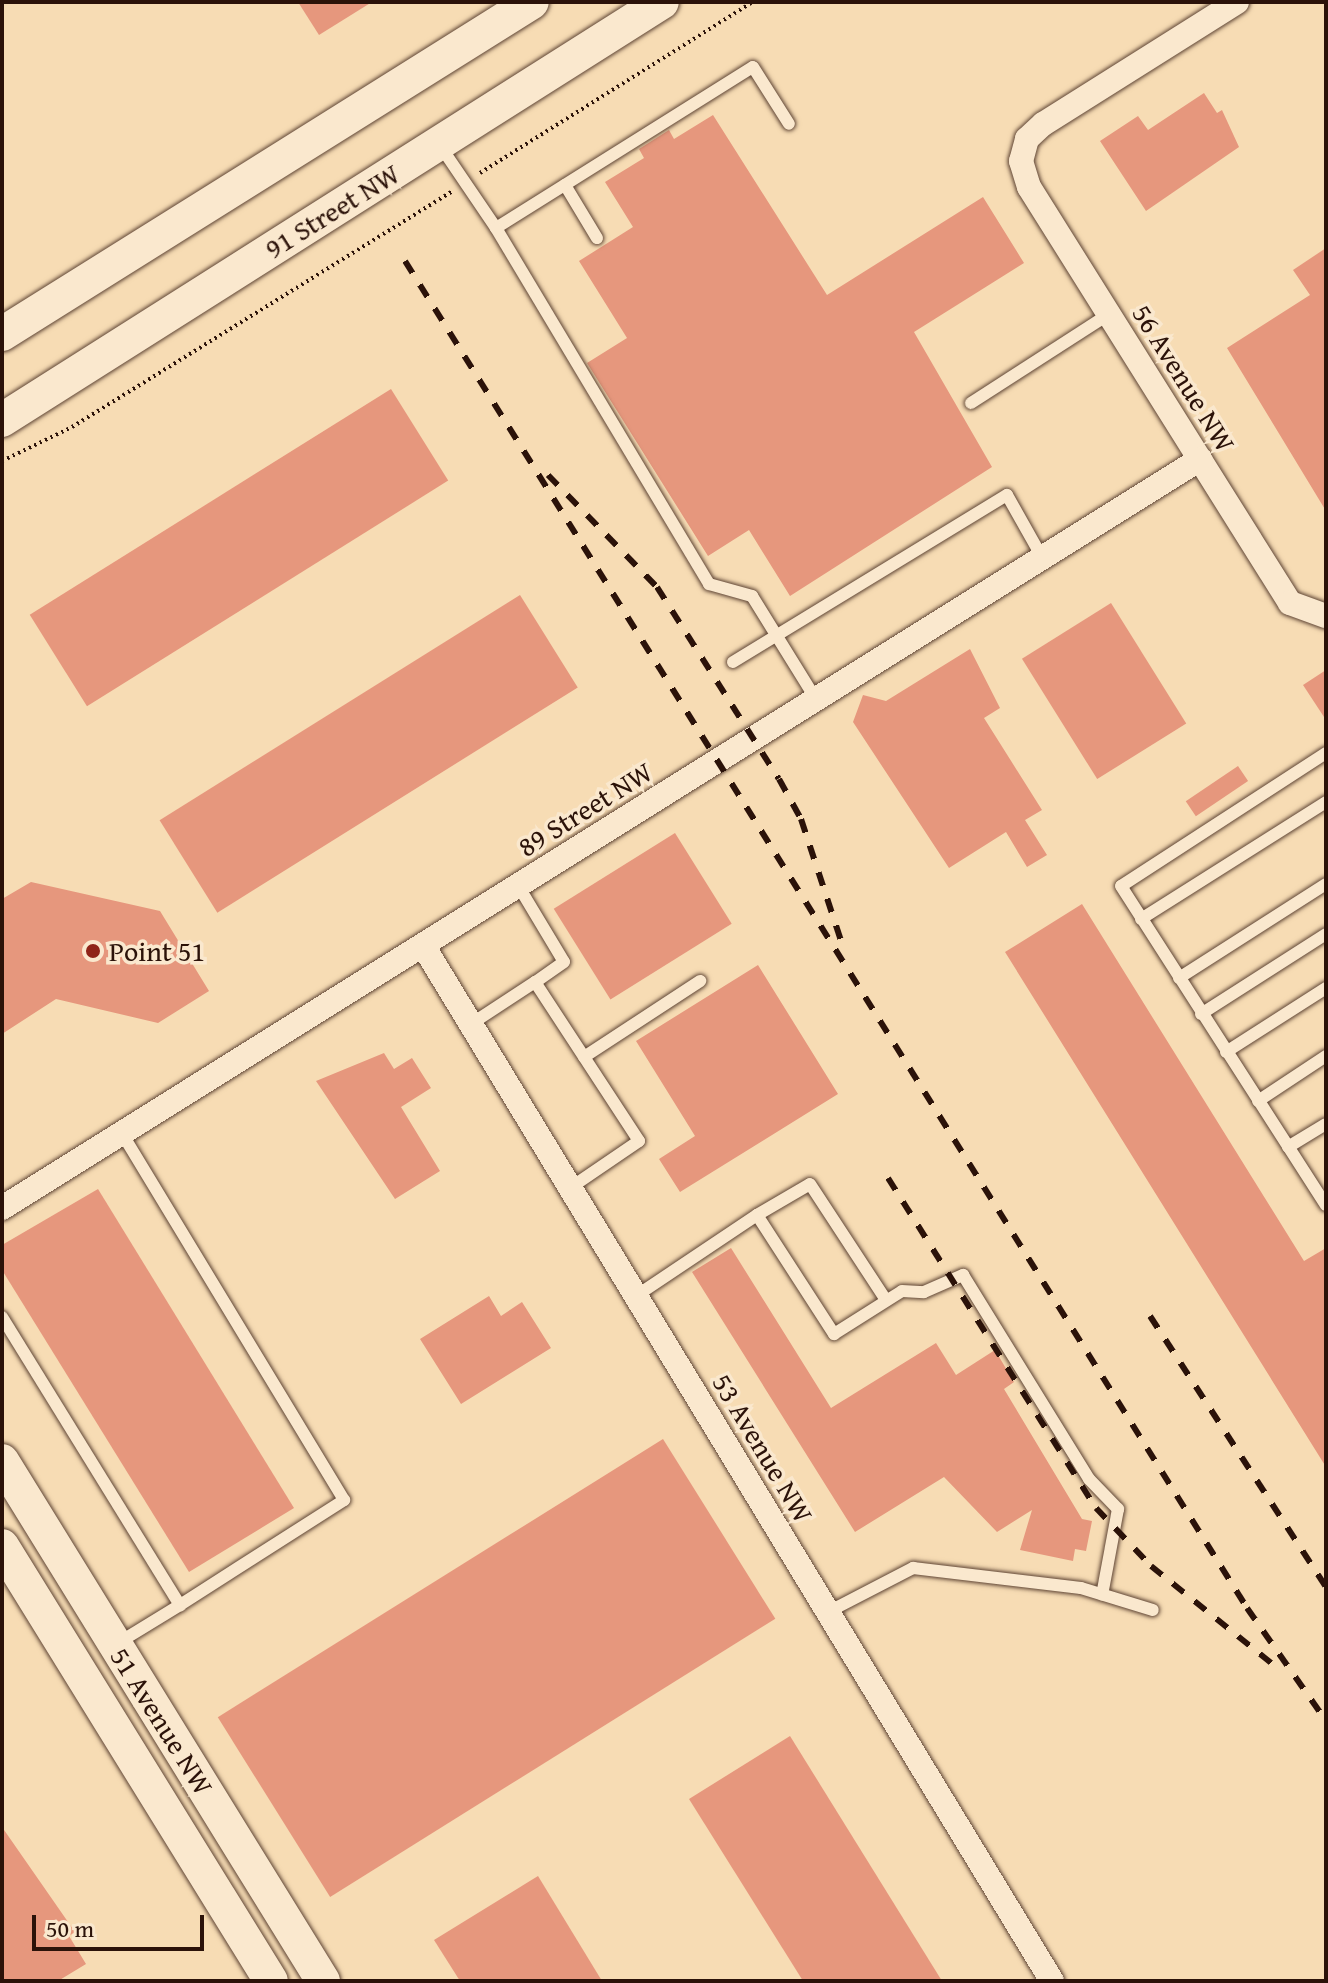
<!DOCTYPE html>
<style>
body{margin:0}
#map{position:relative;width:1328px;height:1983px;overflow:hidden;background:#f7dcb4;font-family:"Gentium Book Plus",serif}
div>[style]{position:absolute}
.building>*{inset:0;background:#e6977d;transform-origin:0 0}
.path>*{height:4px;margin-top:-2px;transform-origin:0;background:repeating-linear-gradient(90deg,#2b1209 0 2px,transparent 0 6px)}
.roads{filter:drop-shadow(0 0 2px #5e4434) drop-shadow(0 0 2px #5e4434)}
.service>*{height:12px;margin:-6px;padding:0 6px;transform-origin:6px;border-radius:6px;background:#fae8ce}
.minor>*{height:24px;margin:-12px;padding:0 12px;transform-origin:12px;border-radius:12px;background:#fae8ce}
.secondary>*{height:34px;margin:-17px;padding:0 17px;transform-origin:17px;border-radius:17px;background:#fae8ce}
.rail>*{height:6px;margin-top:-3px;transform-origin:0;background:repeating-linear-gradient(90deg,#2b1209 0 14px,transparent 0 28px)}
.dots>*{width:22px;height:22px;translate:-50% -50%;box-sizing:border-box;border:4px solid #fae8ce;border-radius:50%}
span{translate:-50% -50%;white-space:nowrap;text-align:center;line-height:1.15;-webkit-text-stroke:7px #fae8ce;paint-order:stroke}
.street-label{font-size:28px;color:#2b1209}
.poi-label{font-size:28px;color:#2b1209}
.left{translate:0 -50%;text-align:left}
.frame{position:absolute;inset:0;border:4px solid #2b1209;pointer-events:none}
.scale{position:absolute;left:32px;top:1915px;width:172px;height:36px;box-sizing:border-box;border:4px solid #2b1209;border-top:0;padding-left:10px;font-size:24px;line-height:28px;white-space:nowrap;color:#2b1209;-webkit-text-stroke:6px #fae8ce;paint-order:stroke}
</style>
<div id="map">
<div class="building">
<div style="clip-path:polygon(298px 2px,372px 2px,319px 35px)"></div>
<div style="clip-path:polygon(1204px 93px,1217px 113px,1222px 110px,1239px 147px,1146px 211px,1100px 141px,1138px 116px,1148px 130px)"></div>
<div style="clip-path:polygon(713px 115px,827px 295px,983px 197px,1024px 263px,914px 332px,992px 467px,790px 596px,749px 530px,708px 556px,587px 363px,627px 338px,579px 261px,633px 227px,605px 182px,644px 158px,639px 149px,669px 130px,674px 139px)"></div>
<div style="clip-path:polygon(1326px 248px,1326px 511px,1227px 348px,1310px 295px,1293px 270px)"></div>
<div style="left:391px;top:389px;width:108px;height:426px;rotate:58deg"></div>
<div style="left:520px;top:595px;width:109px;height:425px;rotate:58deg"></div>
<div style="left:1111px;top:603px;width:142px;height:105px;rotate:58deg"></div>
<div style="clip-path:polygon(970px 649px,1000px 708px,984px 718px,1042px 810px,1025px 820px,1047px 855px,1027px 867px,1006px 832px,949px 868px,853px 722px,863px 695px,886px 701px)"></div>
<div style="clip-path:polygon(1326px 670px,1326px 720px,1303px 685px)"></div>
<div style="left:1238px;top:766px;width:18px;height:63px;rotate:56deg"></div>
<div style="left:675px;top:833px;width:107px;height:143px;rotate:58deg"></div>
<div style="clip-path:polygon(31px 882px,160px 911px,209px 991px,158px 1023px,56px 999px,2px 1034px,2px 899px)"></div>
<div style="clip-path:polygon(1082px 904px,1304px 1261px,1326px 1248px,1326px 1467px,1005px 952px)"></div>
<div style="clip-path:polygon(758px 965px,838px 1094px,680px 1192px,659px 1159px,695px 1136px,636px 1041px)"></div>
<div style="clip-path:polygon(384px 1053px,394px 1069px,412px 1058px,431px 1088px,401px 1107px,440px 1171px,395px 1199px,316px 1081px)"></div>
<div style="clip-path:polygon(98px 1189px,294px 1508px,189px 1572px,2px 1270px,2px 1245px)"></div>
<div style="clip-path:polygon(731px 1248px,831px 1408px,936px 1343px,956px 1375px,995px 1350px,1014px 1382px,1004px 1389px,1082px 1519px,1092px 1521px,1086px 1551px,1075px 1549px,1073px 1561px,1020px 1550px,1032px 1510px,997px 1532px,944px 1477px,855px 1532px,692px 1272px)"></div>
<div style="clip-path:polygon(489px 1296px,501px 1316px,522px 1302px,551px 1348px,461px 1404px,420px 1339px)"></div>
<div style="left:663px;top:1439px;width:212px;height:525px;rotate:58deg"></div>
<div style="clip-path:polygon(790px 1736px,942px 1981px,803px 1981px,689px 1799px)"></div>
<div style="clip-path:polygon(2px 1827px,75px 1932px,69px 1936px,86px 1964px,58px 1981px,2px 1981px)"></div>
<div style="clip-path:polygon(538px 1876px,602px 1981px,460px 1981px,434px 1940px)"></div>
</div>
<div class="path">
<div style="left:480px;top:173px;width:322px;rotate:-32.1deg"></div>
<div style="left:2px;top:461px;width:78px;rotate:-25.9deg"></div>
<div style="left:72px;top:427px;width:447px;rotate:-31.8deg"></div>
</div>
<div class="roads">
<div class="service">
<div style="left:441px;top:147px;width:98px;rotate:55.8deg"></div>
<div style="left:496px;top:228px;width:303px;rotate:-32.1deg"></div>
<div style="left:753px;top:67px;width:67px;rotate:57.7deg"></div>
<div style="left:565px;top:185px;width:62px;rotate:58.9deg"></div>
<div style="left:496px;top:228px;width:415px;rotate:59.1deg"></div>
<div style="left:709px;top:584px;width:45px;rotate:15.6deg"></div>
<div style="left:752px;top:596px;width:123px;rotate:58.2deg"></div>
<div style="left:971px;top:403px;width:164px;rotate:-32.8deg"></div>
<div style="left:733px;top:662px;width:321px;rotate:-31.4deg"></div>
<div style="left:1007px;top:495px;width:73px;rotate:60.6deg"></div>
<div style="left:1326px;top:753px;width:244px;rotate:147deg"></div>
<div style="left:1121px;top:886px;width:379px;rotate:57.3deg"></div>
<div style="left:519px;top:887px;width:87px;rotate:59deg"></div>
<div style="left:564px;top:962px;width:35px;rotate:145deg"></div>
<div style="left:1141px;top:919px;width:219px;rotate:-32.3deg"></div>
<div style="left:1179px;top:978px;width:174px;rotate:-32.6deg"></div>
<div style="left:1201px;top:1014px;width:148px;rotate:-32.6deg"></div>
<div style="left:471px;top:1024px;width:77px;rotate:-33.3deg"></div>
<div style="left:535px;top:982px;width:190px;rotate:56.8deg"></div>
<div style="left:639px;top:1141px;width:83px;rotate:145.7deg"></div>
<div style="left:1226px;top:1052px;width:119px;rotate:-32.6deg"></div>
<div style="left:584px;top:1057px;width:139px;rotate:-33.2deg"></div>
<div style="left:1258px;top:1101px;width:82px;rotate:-33.5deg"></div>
<div style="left:1288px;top:1147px;width:44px;rotate:-31.2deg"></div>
<div style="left:757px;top:1215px;width:61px;rotate:-30.3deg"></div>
<div style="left:810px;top:1184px;width:139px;rotate:56.8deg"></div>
<div style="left:636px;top:1296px;width:146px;rotate:-33.8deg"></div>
<div style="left:757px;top:1215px;width:142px;rotate:57.1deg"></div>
<div style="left:834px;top:1334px;width:80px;rotate:-32.3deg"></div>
<div style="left:902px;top:1291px;width:22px;rotate:3deg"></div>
<div style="left:924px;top:1292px;width:43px;rotate:-23.6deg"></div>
<div style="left:963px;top:1275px;width:240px;rotate:58.3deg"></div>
<div style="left:1089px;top:1479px;width:42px;rotate:46deg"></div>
<div style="left:1118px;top:1509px;width:87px;rotate:100.5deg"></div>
<div style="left:2px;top:1317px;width:339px;rotate:58.3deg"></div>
<div style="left:180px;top:1605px;width:195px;rotate:-32.6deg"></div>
<div style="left:344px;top:1500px;width:428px;rotate:-121.2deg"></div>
<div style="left:828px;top:1612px;width:96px;rotate:-27.4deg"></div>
<div style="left:913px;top:1568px;width:169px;rotate:6.8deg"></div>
<div style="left:1081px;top:1588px;width:75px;rotate:17deg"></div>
<div style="left:118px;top:1643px;width:73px;rotate:-31.5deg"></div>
</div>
<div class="minor">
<div style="left:1237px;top:2px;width:229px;rotate:147.8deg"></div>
<div style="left:1043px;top:124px;width:22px;rotate:137deg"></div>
<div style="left:1027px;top:139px;width:23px;rotate:105deg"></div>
<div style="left:1021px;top:161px;width:27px;rotate:73deg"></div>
<div style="left:1029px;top:187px;width:491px;rotate:57.9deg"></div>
<div style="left:1290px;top:603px;width:38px;rotate:20deg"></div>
<div style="left:424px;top:947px;width:1210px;rotate:58.73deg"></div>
<div style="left:2px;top:1208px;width:1413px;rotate:-32.01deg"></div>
</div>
<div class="secondary">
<div style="left:2px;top:334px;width:625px;rotate:-32.06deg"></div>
<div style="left:2px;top:420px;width:781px;rotate:-32.35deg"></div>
<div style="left:2px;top:1461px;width:611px;rotate:58.31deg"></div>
<div style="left:2px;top:1546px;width:511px;rotate:58.27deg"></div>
</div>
</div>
<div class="rail">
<div style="left:405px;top:261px;width:1589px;rotate:57.99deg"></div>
<div style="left:1247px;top:1608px;width:138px;rotate:55deg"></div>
<div style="left:548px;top:475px;width:156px;rotate:45.8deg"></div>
<div style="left:657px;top:587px;width:227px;rotate:57.6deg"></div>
<div style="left:779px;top:779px;width:46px;rotate:61.2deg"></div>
<div style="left:801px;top:819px;width:135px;rotate:71.8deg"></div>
<div style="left:888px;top:1178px;width:390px;rotate:57.8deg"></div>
<div style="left:1096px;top:1508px;width:80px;rotate:46.5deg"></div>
<div style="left:1151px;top:1566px;width:166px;rotate:38.9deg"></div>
<div style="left:1150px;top:1316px;width:323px;rotate:57deg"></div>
</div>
<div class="dots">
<div style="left:93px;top:951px;background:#8f2418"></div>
</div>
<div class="street-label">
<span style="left:332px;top:211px;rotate:-32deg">91 Street NW</span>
<span style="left:1184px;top:378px;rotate:58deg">56 Avenue NW</span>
<span style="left:585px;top:809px;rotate:-32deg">89 Street NW</span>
<span style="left:763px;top:1448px;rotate:59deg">53 Avenue NW</span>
<span style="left:162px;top:1721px;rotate:58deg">51 Avenue NW</span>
</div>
<div class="poi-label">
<span class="left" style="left:109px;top:951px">Point 51</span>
</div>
<div class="frame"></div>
<div class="scale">50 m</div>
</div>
